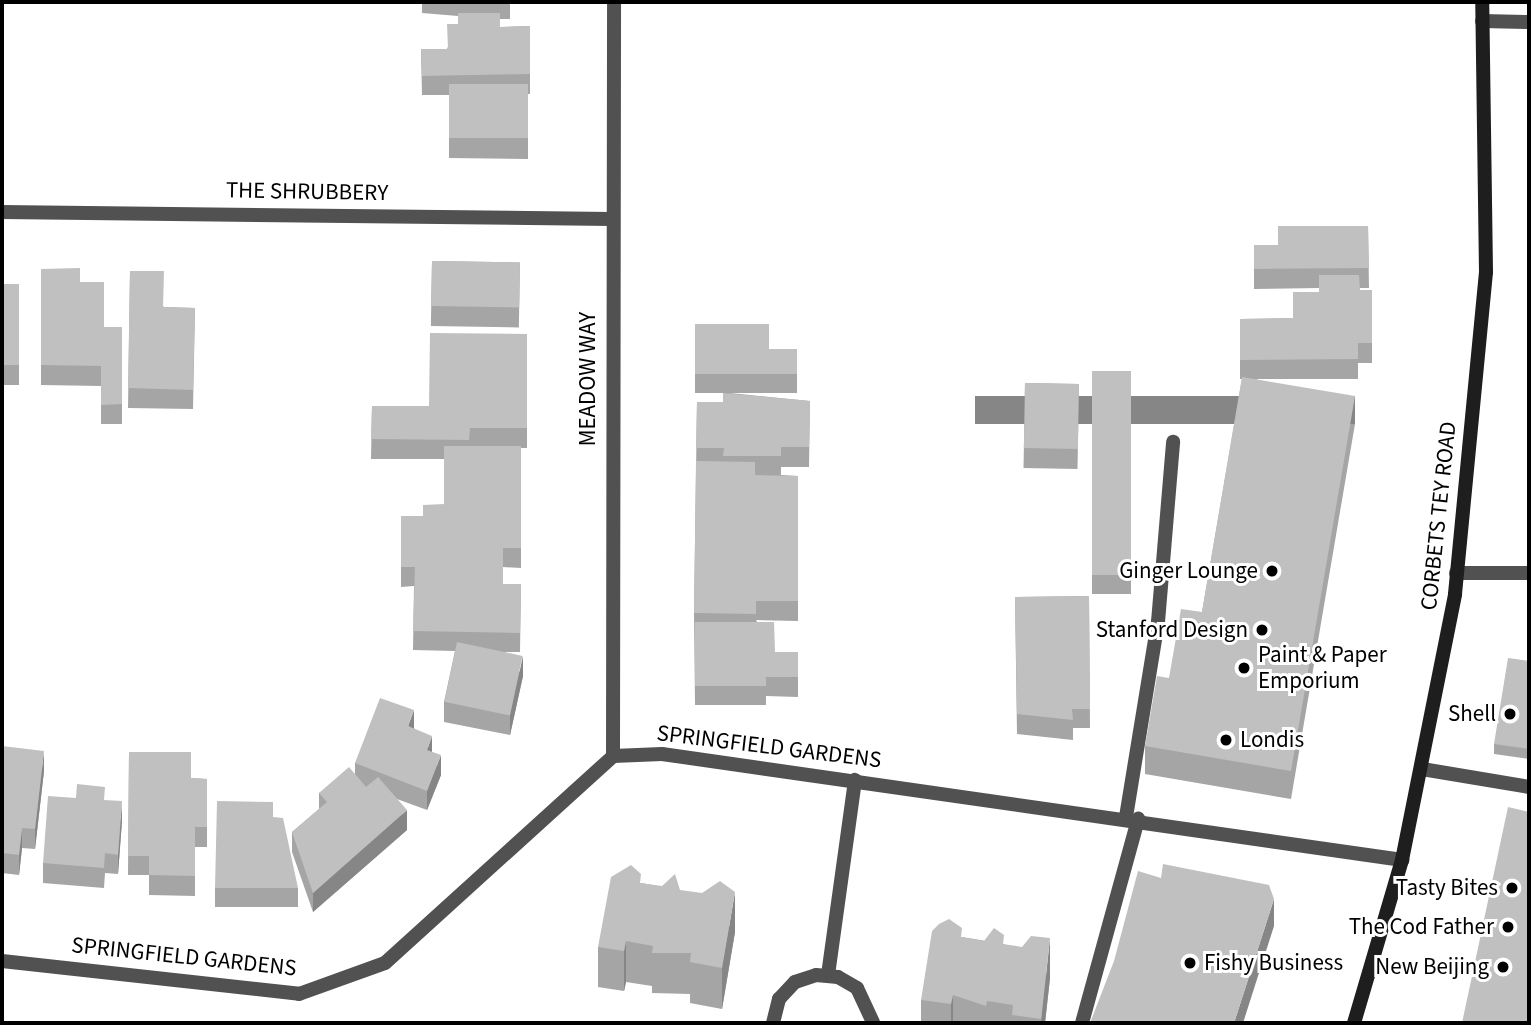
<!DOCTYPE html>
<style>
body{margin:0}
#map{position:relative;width:1531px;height:1025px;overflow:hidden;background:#fff;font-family:"Source Sans 3",sans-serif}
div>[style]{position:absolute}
.service>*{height:14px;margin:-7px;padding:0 7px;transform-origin:7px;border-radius:7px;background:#515151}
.minor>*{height:14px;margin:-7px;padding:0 7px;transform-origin:7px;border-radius:7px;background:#515151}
.secondary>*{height:14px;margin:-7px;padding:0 7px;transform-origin:7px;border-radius:7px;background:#1e1e1e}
.wall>*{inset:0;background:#a5a5a5;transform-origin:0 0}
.shaded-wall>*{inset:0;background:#868686;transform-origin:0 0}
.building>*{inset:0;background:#c0c0c0;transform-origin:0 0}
.dots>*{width:19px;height:19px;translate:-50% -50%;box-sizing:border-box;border:4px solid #fff;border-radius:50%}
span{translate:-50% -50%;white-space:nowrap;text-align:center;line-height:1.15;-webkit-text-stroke:6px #fff;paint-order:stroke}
.street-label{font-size:23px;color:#000}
.poi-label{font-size:23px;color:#000}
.right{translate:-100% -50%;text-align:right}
.left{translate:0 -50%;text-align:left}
.frame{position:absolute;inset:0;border:4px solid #000;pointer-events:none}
</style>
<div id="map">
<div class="service">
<div style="left:1456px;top:573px;width:73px"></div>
<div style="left:1422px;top:769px;width:109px;rotate:9.5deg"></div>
<div style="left:1126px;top:817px;width:198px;rotate:-80.7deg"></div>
<div style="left:1158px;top:622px;width:181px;rotate:-85.2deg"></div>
<div style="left:828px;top:975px;width:197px;rotate:-82.1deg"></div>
<div style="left:773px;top:1023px;width:25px;rotate:-76deg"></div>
<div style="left:779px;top:999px;width:23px;rotate:-47deg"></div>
<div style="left:795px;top:982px;width:22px;rotate:-18deg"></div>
<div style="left:816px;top:975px;width:22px;rotate:5deg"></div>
<div style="left:838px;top:977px;width:22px;rotate:30deg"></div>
<div style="left:857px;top:988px;width:38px;rotate:65deg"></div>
<div style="left:1082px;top:1023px;width:212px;rotate:-74.6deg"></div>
</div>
<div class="minor">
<div style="left:1482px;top:21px;width:47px;rotate:1.2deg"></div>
<div style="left:2px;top:212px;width:609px;rotate:0.66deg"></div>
<div style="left:613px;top:756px;width:754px;rotate:-89.92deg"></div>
<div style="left:2px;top:961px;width:299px;rotate:6.3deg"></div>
<div style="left:299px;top:994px;width:91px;rotate:-19.8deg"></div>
<div style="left:385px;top:963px;width:308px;rotate:-42.2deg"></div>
<div style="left:613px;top:756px;width:49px;rotate:-2.3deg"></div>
<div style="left:662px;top:754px;width:748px;rotate:8.15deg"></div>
</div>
<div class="secondary">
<div style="left:1354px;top:1023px;width:170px;rotate:-73.6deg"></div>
<div style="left:1402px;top:860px;width:271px;rotate:-78.7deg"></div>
<div style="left:1455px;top:594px;width:323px;rotate:-84.5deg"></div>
<div style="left:1486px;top:272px;width:270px;rotate:-90.8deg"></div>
</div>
<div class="wall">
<div style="clip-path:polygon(422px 2px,510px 2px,510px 19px,500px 19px,500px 27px,530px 26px,530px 94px,528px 94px,528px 159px,449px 158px,449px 95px,422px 95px,421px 49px,447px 49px,458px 24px,458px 16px,422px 13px)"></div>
<div style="clip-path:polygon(1368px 226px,1369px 288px,1360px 288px,1360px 290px,1372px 290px,1372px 363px,1358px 363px,1358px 379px,1256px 379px,1355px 424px,1291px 799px,1145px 774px,1145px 746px,1169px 678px,1202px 612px,1242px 379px,1240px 379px,1240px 319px,1293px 318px,1319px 292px,1319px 288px,1254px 289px,1254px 245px,1278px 245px)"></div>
<div style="left:432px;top:261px;width:88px;height:65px;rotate:1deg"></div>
<div style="clip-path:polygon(41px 269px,80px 282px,104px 327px,122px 327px,122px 424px,101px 424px,101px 386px,41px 385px)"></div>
<div style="clip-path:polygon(130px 271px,164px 307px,195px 308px,193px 409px,128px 408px)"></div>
<div style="left:2px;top:284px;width:17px;height:101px"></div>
<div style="clip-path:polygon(695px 324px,769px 349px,797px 349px,797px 393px,730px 393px,810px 401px,809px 467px,781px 467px,781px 475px,798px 476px,798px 621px,756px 620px,775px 652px,798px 652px,798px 697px,766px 696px,766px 705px,695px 705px,694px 613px,697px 402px,723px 402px,723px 393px,695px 393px)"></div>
<div style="clip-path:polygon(527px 334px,527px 448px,521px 448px,521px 568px,503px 567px,503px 584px,521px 584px,520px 652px,505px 652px,523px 676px,510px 735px,444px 722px,444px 702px,455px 651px,413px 650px,414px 586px,401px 587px,401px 516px,423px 516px,444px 504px,444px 459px,371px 459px,372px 406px,429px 406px)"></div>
<div style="left:1092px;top:371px;width:39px;height:223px"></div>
<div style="left:1025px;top:383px;width:54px;height:85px;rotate:1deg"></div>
<div style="clip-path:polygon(1089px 596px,1090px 728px,1073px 728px,1073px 740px,1017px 734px,1015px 597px)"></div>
<div style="clip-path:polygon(1529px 661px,1529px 759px,1494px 754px,1494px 744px)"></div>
<div style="clip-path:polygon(414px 728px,432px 752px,441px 775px,427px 810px,397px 799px,407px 830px,313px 912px,292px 852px,292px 832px,319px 809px,319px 793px,355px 774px,355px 763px)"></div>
<div style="clip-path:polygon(2px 746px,44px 771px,35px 849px,22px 848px,19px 875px,2px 873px)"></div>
<div style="clip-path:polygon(129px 752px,191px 778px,207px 779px,207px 847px,195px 847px,195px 896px,149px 895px,149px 875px,128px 875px)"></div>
<div style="clip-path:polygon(105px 800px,122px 821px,118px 874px,105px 873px,104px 888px,43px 883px,43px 863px)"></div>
<div style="clip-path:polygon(641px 883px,680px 890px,735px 932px,722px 1009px,690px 1003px,690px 994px,652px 993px,652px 986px,626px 982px,624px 991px,598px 987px,598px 947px)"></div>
<div style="left:215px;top:888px;width:83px;height:19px"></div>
<div style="clip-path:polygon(962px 937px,1004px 944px,1050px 978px,1045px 1023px,921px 1023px,921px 1000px)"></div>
</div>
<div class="shaded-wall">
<div style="left:1355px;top:396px;width:28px;height:380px;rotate:90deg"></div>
<div style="clip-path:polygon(523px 656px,523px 676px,510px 735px,510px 715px)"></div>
<div style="clip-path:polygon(414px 710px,414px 730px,408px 726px)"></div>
<div style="clip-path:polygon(432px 736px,432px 755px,427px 750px)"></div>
<div style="clip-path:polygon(44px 751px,44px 771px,35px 849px,35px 829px)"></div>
<div style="clip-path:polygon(441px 755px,441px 775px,427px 810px,427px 791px)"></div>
<div style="clip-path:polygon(122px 801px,122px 821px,118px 874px,118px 855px)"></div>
<div style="clip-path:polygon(407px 810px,407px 830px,313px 912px,313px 893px)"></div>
<div style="clip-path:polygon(22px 828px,22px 848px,19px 875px,19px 855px)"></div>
<div style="clip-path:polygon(735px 892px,735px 932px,722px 1009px,722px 968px)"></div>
<div style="clip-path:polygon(1274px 899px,1274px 926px,1243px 1023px,1234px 1023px)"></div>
<div style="clip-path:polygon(1050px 938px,1050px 978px,1045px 1023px,1041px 1023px)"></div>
<div style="clip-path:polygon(626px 941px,626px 982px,624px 991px,624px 951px)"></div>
<div style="clip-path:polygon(953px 995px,953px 1023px,951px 1023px,951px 1004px)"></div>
</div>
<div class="building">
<div style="clip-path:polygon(458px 13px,500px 13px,500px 27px,530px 26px,530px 74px,422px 76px,421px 49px,448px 49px,447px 24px,458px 24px)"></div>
<div style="left:449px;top:84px;width:79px;height:54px"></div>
<div style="clip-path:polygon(1278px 226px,1368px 226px,1369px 268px,1254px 269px,1254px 245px,1278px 245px)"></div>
<div style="left:432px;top:261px;width:88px;height:45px;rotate:1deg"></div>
<div style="clip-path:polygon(80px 268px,80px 282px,104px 282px,104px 327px,122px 327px,122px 404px,101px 405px,101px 366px,41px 365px,41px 269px)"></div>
<div style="clip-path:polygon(130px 271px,164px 271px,163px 307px,195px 308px,193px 390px,128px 388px)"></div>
<div style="clip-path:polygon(1319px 275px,1359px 275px,1360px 290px,1372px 290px,1372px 343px,1358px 343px,1358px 359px,1240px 360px,1240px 319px,1293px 318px,1293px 292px,1319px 292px)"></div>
<div style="left:2px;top:284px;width:17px;height:81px"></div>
<div style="clip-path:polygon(695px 324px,769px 324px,769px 349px,797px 349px,797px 374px,695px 374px)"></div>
<div style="clip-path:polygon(430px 333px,527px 334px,527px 428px,470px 428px,469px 440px,371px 439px,372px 406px,429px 406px)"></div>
<div style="left:1092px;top:371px;width:39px;height:204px"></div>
<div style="clip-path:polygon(1242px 377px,1355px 396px,1291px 771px,1145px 746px,1157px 676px,1169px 678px,1181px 609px,1202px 612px)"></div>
<div style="left:1025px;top:383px;width:54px;height:65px;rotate:1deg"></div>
<div style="clip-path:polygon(723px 393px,810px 401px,809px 447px,781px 447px,781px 456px,723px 456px,724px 448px,696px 448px,697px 402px,723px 402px)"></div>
<div style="clip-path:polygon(444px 446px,521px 446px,521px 548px,503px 548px,503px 584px,521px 584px,520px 633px,413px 631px,415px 567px,401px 567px,401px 516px,423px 516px,423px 505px,444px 504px)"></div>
<div style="clip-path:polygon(696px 461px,755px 462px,755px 475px,798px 476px,798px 601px,756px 601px,756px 614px,694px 613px)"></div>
<div style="clip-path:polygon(1089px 596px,1090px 709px,1072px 709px,1073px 720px,1017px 714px,1015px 597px)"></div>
<div style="clip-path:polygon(695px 622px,774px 622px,775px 652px,798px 652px,798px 677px,766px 677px,766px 686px,695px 686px)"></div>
<div style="left:457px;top:642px;width:67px;height:61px;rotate:12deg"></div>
<div style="clip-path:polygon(1508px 658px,1529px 661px,1529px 749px,1494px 744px)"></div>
<div style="clip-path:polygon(380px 698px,414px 710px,408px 726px,432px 736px,427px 750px,441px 755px,427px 791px,355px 763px)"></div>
<div style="clip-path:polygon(2px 746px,44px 751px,35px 829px,22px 828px,19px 855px,2px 853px)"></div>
<div style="clip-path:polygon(129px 752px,191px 752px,191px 778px,207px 779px,207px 827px,195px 827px,195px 876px,149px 875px,149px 856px,128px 856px)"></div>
<div style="clip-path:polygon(349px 767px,366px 787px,378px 777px,407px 810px,313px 893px,292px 832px,327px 802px,319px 793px)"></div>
<div style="clip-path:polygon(77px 784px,105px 787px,104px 800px,122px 801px,118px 855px,105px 853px,104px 868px,43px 863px,48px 796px,76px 798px)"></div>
<div style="clip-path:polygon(217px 801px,273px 802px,273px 817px,283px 818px,298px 888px,215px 888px)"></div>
<div style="clip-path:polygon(1508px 807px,1529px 812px,1529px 1023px,1462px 1023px)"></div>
<div style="clip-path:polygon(1163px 864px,1269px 885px,1274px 899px,1234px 1023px,1090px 1023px,1114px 961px,1138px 871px,1161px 878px)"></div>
<div style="clip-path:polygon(631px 865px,641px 874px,640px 883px,662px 886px,675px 874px,680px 890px,702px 893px,720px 881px,735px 892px,722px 968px,690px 962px,691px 953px,652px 953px,653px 946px,626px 941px,624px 951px,598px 947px,611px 877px)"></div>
<div style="clip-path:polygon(949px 919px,962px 928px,961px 937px,984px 941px,994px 928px,1004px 935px,1003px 944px,1022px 947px,1031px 936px,1050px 938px,1041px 1019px,1012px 1015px,1013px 1005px,987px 1001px,986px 1006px,953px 995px,951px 1004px,921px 1000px,932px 931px,939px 924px)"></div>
</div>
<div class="dots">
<div style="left:1272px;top:571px;background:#000"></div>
<div style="left:1262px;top:630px;background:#000"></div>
<div style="left:1244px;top:668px;background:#000"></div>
<div style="left:1510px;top:714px;background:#000"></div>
<div style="left:1226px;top:740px;background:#000"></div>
<div style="left:1512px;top:888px;background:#000"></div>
<div style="left:1508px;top:927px;background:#000"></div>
<div style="left:1190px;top:963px;background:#000"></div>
<div style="left:1503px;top:967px;background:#000"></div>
</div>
<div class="street-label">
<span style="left:307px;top:192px;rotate:1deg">THE SHRUBBERY</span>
<span style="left:588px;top:379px;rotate:-90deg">MEADOW WAY</span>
<span style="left:1439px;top:516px;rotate:-84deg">CORBETS TEY ROAD</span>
<span style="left:769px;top:747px;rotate:7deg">SPRINGFIELD GARDENS</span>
<span style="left:184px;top:957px;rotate:6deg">SPRINGFIELD GARDENS</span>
</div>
<div class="poi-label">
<span class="right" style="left:1258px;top:571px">Ginger Lounge</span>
<span class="right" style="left:1248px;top:630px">Stanford Design</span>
<span class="left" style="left:1258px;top:668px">Paint &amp; Paper<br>Emporium</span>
<span class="right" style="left:1496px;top:714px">Shell</span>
<span class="left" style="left:1240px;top:740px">Londis</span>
<span class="right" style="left:1498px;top:888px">Tasty Bites</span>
<span class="right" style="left:1494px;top:927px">The Cod Father</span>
<span class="left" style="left:1204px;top:963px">Fishy Business</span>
<span class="right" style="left:1489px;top:967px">New Beijing</span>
</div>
<div class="frame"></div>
</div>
